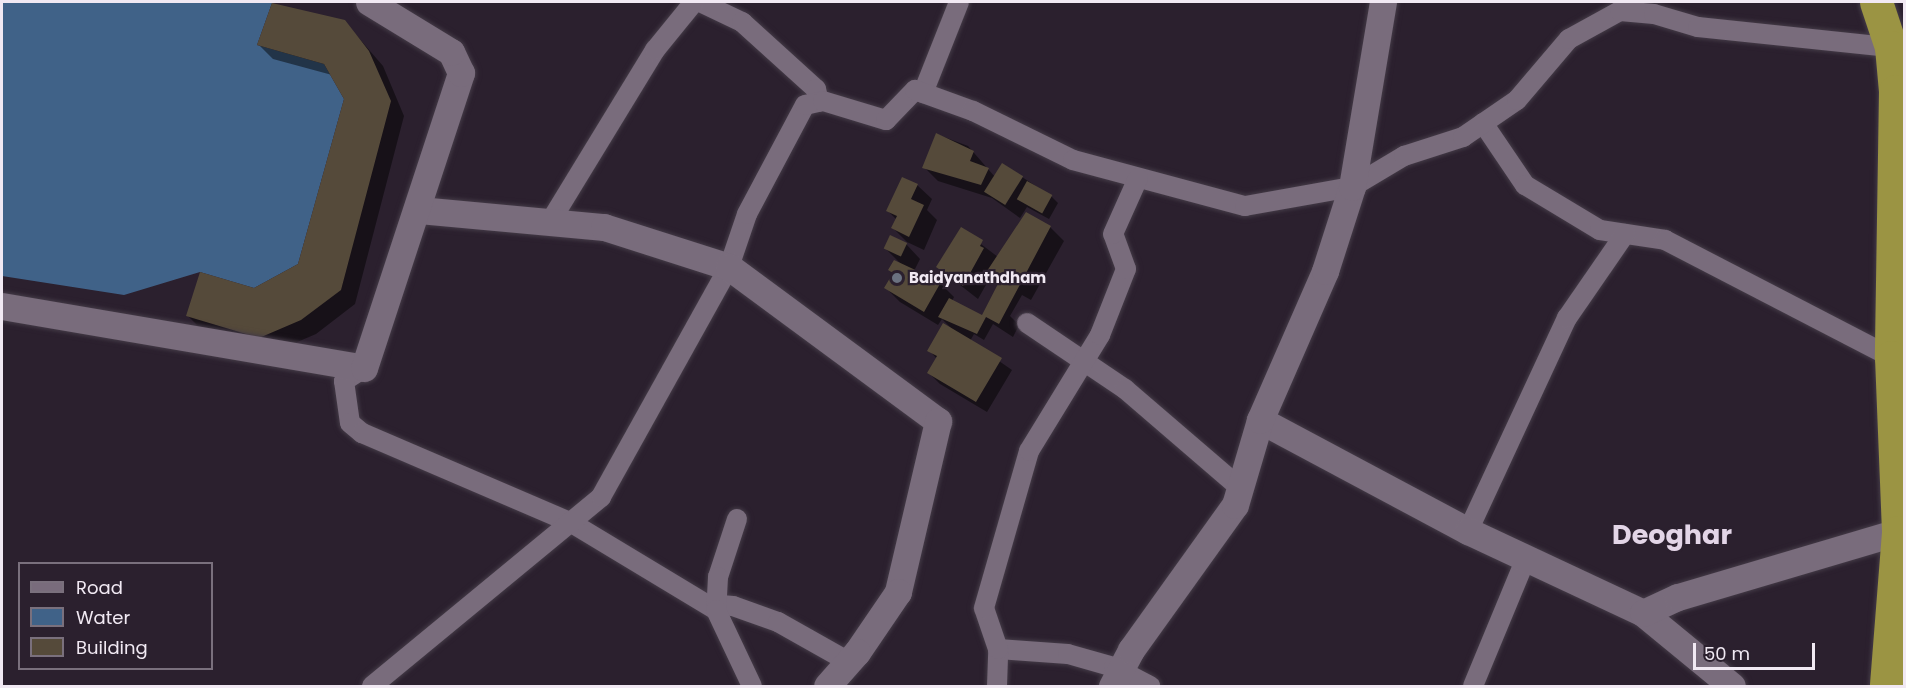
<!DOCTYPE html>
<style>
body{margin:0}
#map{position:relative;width:1906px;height:688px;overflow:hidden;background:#2b202e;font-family:Poppins,sans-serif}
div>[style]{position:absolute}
.water>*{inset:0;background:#406288}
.shadow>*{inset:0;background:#0007}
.building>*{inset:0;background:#554a3a;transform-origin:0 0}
.roads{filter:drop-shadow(0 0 2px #443b47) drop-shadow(0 0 2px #443b47)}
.street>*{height:20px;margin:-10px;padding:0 10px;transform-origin:10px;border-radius:10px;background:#796c7c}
.secondary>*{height:27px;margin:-13.5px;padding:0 13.5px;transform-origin:13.5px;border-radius:13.5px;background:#796c7c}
.highway>*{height:33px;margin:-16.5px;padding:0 16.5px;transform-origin:16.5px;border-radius:16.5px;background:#9b9443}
.dots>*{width:16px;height:16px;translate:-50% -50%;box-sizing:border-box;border:3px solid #2b202e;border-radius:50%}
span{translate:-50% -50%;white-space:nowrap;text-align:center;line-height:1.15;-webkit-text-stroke:4.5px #2b202e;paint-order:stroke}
.poi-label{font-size:15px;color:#f1e9f3;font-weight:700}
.left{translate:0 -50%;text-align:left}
.town-label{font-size:27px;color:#e3d5e7;font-weight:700}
.frame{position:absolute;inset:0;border:3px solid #f1e9f3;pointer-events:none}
.legend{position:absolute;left:18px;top:562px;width:195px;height:108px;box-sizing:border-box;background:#2b202e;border:2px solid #7a707d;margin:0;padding:8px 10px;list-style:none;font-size:18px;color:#f1e9f3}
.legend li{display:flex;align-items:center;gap:12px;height:30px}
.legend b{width:30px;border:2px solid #7a707d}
.scale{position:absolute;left:1693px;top:643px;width:122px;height:27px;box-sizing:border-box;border:3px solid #f1e9f3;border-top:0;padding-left:8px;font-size:18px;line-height:21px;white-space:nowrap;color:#f1e9f3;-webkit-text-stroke:4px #2b202e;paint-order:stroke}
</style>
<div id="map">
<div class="water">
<div style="clip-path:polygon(2px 2px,272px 3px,257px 45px,324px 64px,344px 99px,298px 264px,254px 288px,200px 272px,124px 295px,2px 276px)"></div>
</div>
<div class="shadow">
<div style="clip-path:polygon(344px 21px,383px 66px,404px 116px,355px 304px,316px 334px,274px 352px,202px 330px,188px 316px,254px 290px,299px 265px,345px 98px,332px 75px,273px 59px,259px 45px)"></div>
<div style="clip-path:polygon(936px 134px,968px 146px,995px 177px,1022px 177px,1051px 196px,1058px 203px,1049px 219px,1027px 207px,1020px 218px,992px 198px,938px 181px,924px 167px)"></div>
<div style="clip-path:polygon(903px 179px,917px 185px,932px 199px,927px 210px,937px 220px,924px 250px,907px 242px,893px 228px,897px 220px,888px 211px)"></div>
<div style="clip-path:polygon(1050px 227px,1064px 241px,1031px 300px,1022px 295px,1010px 316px,1019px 325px,1013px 337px,993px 324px,984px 340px,974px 334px,970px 341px,1012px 370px,987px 412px,940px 384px,929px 373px,937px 359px,929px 350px,953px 330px,942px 319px,938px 325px,900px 302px,886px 288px,902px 265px,886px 249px,906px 244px,920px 259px,914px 271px,940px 283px,954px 297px,952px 301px,983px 317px,1000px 282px,992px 274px,978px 299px,937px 267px,961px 229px,998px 257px)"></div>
</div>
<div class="building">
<div style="clip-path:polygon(272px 3px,345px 20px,369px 51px,391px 101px,341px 290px,301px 320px,259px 338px,186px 316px,200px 272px,254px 288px,298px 264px,344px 99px,324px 64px,257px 45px)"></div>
<div style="clip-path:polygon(936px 133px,974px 151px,970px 161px,989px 168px,981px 185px,922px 168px)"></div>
<div style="left:1002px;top:163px;width:25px;height:34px;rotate:32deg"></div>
<div style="clip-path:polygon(902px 177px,918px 184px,911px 199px,924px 205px,909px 237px,891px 228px,897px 216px,886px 211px)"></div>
<div style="left:1027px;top:181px;width:29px;height:21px;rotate:29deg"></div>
<div style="clip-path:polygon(1026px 212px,1051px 226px,999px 324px,986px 317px,977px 334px,938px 317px,949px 298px,982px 315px,1001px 278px,987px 271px)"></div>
<div style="clip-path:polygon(961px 227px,983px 240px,980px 246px,984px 248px,963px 286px,936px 267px)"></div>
<div style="left:890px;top:235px;width:19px;height:15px;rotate:25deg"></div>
<div style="clip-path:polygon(894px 260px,941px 282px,924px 312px,884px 288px,893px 273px,888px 270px)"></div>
<div style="clip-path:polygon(943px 323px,1002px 358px,976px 402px,927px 373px,937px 356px,927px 351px)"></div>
</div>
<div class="roads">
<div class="street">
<div style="left:700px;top:2px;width:47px;rotate:25.5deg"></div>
<div style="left:742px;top:22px;width:100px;rotate:42.2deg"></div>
<div style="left:816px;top:89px;width:13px;rotate:77deg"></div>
<div style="left:923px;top:93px;width:98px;rotate:-68.4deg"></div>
<div style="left:1483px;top:123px;width:75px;rotate:55.9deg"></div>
<div style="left:1525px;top:185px;width:87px;rotate:31deg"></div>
<div style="left:1600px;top:230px;width:66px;rotate:8.7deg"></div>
<div style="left:1665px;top:240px;width:254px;rotate:27.4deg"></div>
<div style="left:550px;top:222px;width:202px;rotate:-58.6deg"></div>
<div style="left:655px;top:50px;width:62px;rotate:-50.9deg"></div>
<div style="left:1027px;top:323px;width:118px;rotate:34deg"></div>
<div style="left:1125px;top:389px;width:152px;rotate:40.7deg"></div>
<div style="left:364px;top:368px;width:24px;rotate:147deg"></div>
<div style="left:344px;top:381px;width:42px;rotate:81.9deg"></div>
<div style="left:350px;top:423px;width:16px;rotate:40deg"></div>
<div style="left:362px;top:433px;width:226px;rotate:23.2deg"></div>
<div style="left:570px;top:522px;width:170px;rotate:31.1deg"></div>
<div style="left:716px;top:610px;width:7px;rotate:-45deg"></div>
<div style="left:721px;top:605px;width:12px;rotate:5deg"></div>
<div style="left:733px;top:606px;width:48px;rotate:19.6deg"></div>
<div style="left:778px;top:622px;width:81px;rotate:29.4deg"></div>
<div style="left:737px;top:519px;width:61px;rotate:108.1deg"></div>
<div style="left:718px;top:577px;width:33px;rotate:93deg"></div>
<div style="left:716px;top:610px;width:84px;rotate:64.7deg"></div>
<div style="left:1468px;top:531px;width:235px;rotate:-65.1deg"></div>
<div style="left:1567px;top:318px;width:102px;rotate:-55.4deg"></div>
<div style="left:998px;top:649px;width:70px;rotate:4.1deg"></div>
<div style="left:1068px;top:654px;width:48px;rotate:15.8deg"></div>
<div style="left:1114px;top:667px;width:41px;rotate:27.8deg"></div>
<div style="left:372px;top:686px;width:297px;rotate:-39.5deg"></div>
<div style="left:601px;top:497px;width:263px;rotate:-60.9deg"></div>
<div style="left:729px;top:267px;width:56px;rotate:-71.2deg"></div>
<div style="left:747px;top:214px;width:123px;rotate:-62deg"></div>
<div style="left:805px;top:105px;width:18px;rotate:-13deg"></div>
<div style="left:823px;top:101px;width:66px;rotate:16.8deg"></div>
<div style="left:886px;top:120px;width:42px;rotate:-46deg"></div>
<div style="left:915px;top:90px;width:62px;rotate:19.9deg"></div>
<div style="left:973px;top:111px;width:111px;rotate:26.1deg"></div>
<div style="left:1073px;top:160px;width:178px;rotate:15deg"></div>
<div style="left:1245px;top:206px;width:109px;rotate:-10.1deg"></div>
<div style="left:1352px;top:187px;width:61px;rotate:-30.8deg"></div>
<div style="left:1404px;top:156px;width:62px;rotate:-17.9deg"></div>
<div style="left:1463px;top:137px;width:65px;rotate:-34.4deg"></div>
<div style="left:1517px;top:100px;width:80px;rotate:-49.6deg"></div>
<div style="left:1569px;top:39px;width:58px;rotate:-28.8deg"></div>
<div style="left:1620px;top:11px;width:34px;rotate:5deg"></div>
<div style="left:1654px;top:14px;width:46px;rotate:16.5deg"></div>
<div style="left:1698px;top:27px;width:202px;rotate:6deg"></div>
<div style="left:997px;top:686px;width:37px;rotate:-88deg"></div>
<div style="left:998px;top:649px;width:43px;rotate:-108.9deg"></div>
<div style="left:984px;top:608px;width:163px;rotate:-74deg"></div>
<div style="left:1029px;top:451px;width:136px;rotate:-58.5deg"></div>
<div style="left:1100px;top:335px;width:71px;rotate:-68.5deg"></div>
<div style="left:1126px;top:269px;width:37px;rotate:-110deg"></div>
<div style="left:1113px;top:234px;width:61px;rotate:-65.9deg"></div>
<div style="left:1473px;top:686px;width:139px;rotate:-67.5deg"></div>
</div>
<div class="secondary">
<div style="left:419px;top:210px;width:186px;rotate:5.3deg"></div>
<div style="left:604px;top:227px;width:131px;rotate:17.7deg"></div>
<div style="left:729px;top:267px;width:260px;rotate:36.4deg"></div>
<div style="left:938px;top:421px;width:176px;rotate:103.2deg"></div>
<div style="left:898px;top:592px;width:73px;rotate:124.3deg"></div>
<div style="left:857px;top:652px;width:45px;rotate:131.4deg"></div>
<div style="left:2px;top:306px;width:367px;rotate:9.7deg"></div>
<div style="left:364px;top:368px;width:311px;rotate:-71.8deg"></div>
<div style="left:461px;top:73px;width:23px;rotate:-115deg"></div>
<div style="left:451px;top:52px;width:96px;rotate:-148.6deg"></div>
<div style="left:1260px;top:420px;width:236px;rotate:28.1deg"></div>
<div style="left:1468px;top:531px;width:193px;rotate:25.1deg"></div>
<div style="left:1643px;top:613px;width:115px;rotate:39.4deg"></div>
<div style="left:1643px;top:613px;width:38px;rotate:-25deg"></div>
<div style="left:1678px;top:597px;width:229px;rotate:-16.5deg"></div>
<div style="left:1112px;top:686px;width:41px;rotate:-62.2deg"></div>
<div style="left:1131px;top:650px;width:178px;rotate:-54.4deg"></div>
<div style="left:1235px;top:505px;width:89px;rotate:-73.6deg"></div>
<div style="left:1260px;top:420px;width:163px;rotate:-66.4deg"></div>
<div style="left:1325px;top:271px;width:88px;rotate:-72.2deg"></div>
<div style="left:1352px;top:187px;width:188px;rotate:-80.5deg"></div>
</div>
<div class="highway">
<div style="left:1876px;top:2px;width:47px;rotate:71.6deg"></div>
<div style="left:1891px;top:47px;width:44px;rotate:84.8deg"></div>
<div style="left:1895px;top:91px;width:266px;rotate:90.9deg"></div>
<div style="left:1891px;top:357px;width:175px;rotate:87.7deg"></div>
<div style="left:1898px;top:532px;width:154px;rotate:94.5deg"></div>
</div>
</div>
<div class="dots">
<div style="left:897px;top:278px;background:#6b7280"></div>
</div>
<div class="poi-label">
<span class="left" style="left:909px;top:278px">Baidyanathdham</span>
</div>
<div class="town-label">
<span style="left:1672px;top:535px">Deoghar</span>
</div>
<div class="frame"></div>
<ul class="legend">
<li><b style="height:8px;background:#796c7c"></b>Road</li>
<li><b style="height:16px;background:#406288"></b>Water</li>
<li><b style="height:16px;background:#554a3a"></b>Building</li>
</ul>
<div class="scale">50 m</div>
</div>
